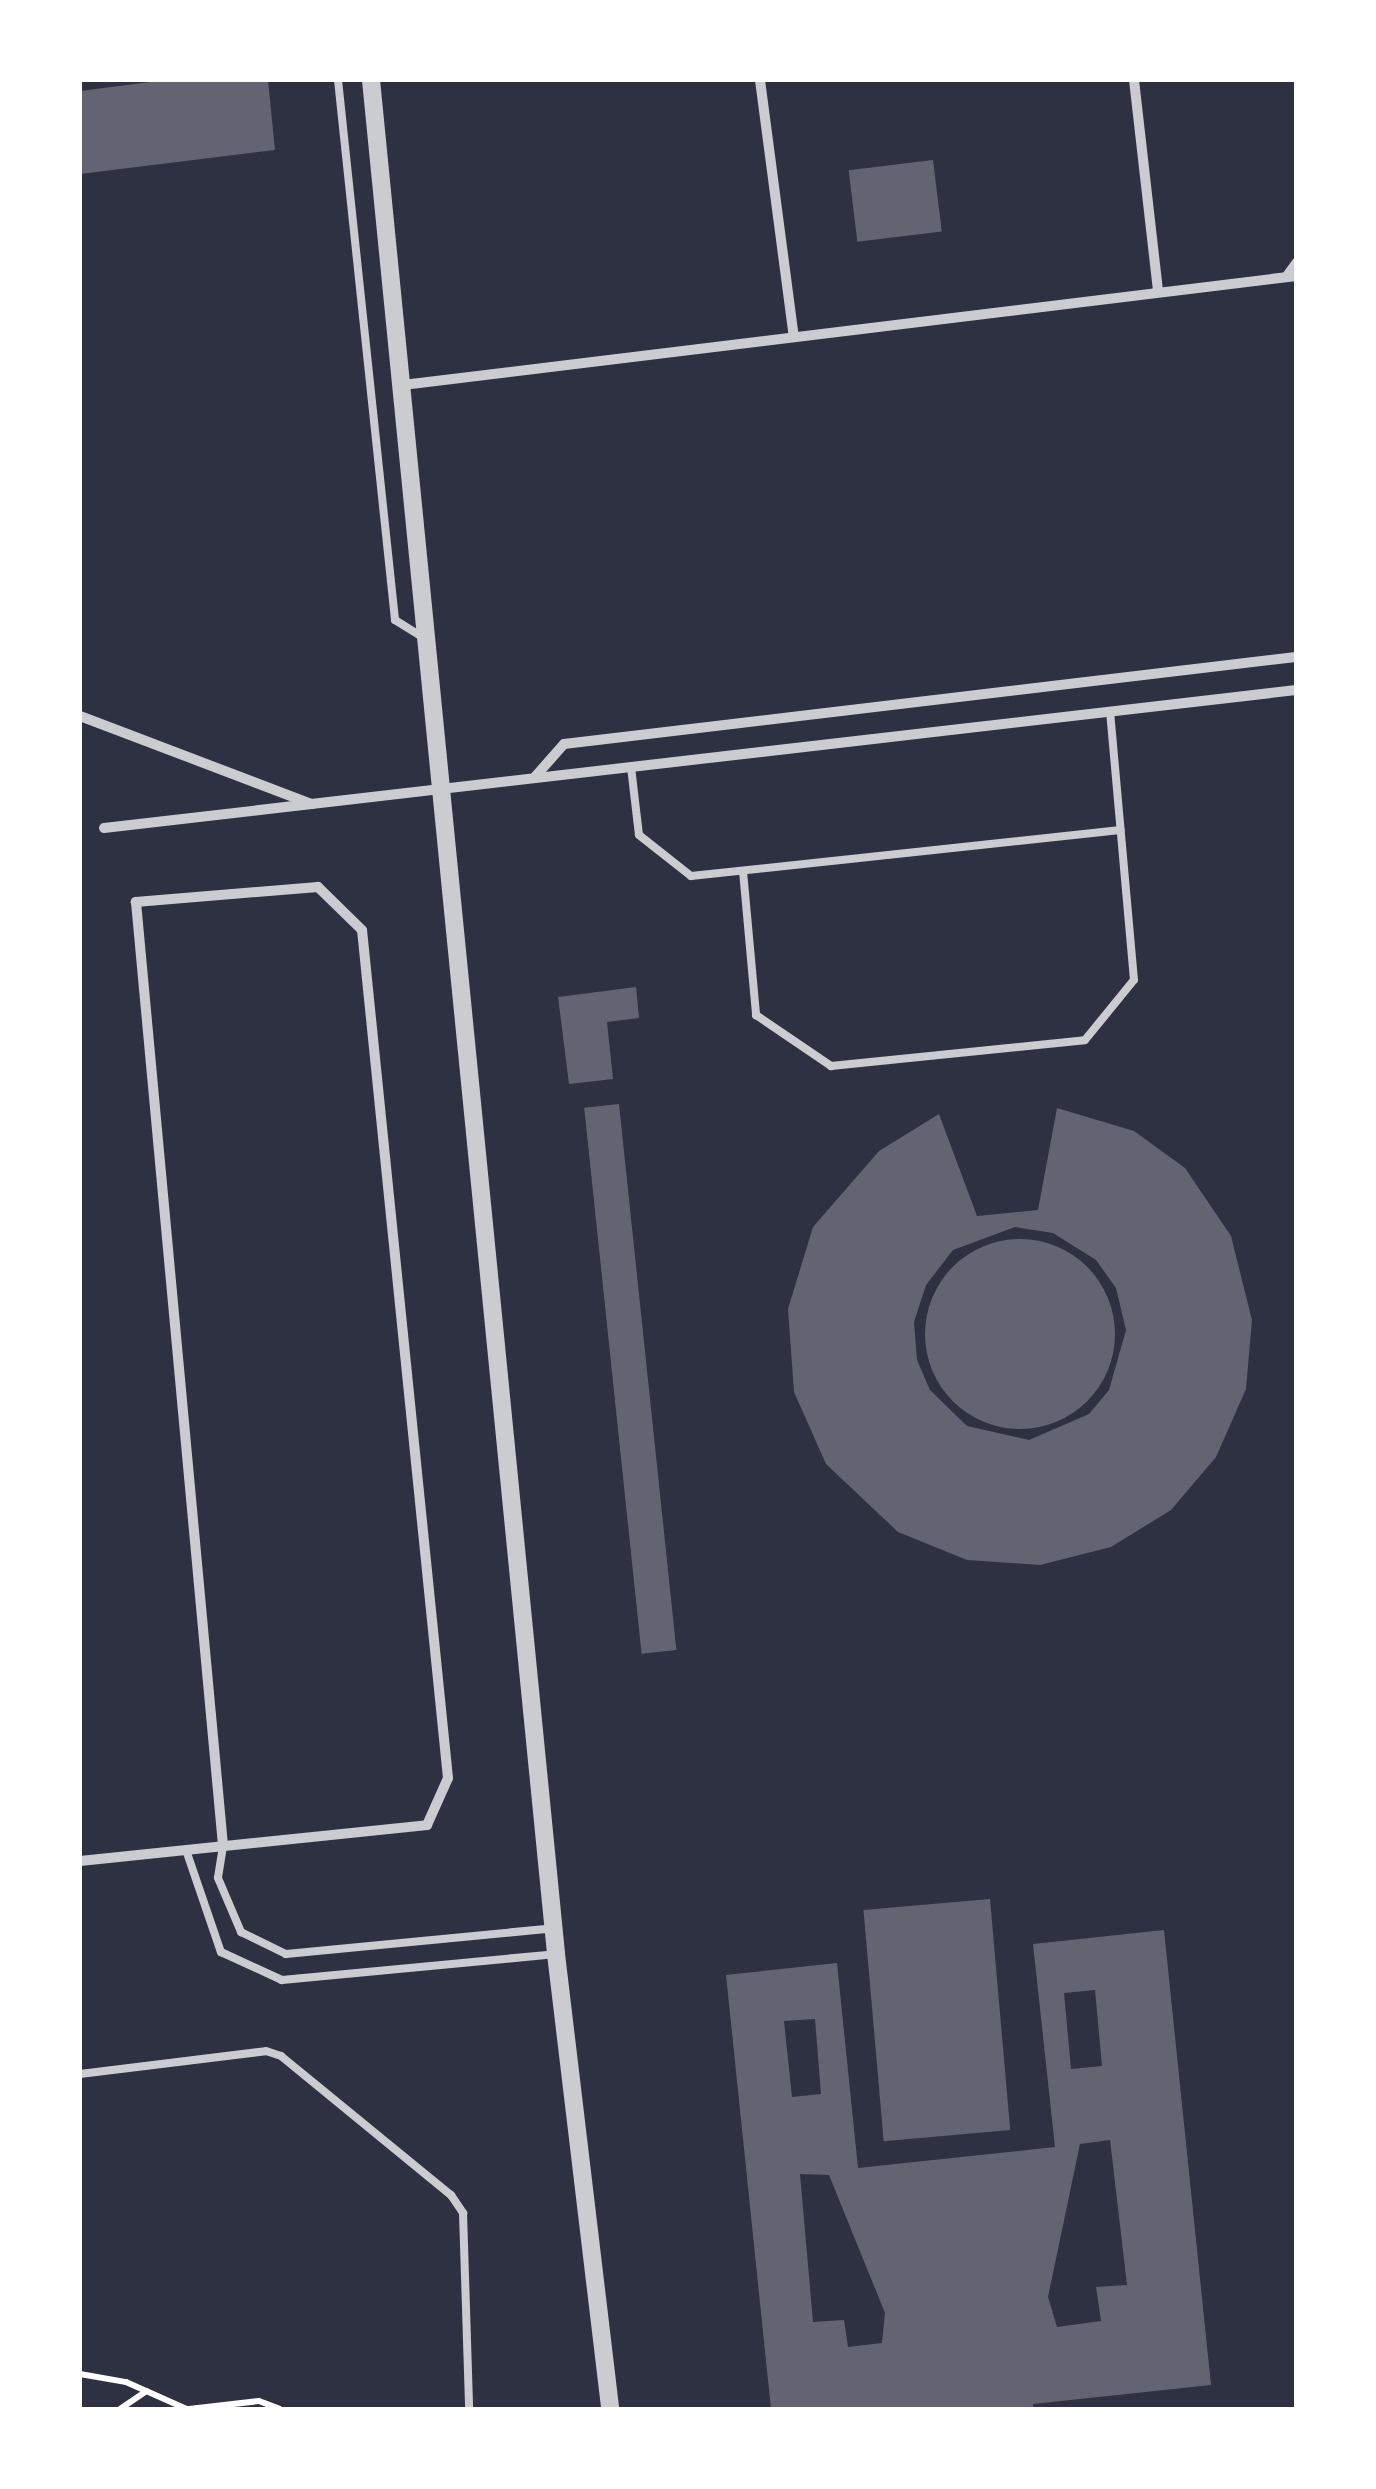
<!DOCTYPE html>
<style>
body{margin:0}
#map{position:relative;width:1376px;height:2489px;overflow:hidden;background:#2d3142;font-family:Roboto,sans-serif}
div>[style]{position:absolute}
.building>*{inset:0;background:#626471;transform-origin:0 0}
.round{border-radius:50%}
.path>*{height:6px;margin:-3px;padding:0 3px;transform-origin:3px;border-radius:3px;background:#fff}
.service>*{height:8px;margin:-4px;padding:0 4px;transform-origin:4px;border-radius:4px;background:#caccd0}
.minor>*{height:10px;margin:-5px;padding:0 5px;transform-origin:5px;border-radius:5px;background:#caccd0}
.tertiary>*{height:18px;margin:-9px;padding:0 9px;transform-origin:9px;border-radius:9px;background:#caccd0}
span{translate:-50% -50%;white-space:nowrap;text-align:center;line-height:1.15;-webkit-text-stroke:10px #fff;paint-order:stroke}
.frame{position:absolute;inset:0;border:82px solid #fff;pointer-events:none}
</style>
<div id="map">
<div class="building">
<div style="clip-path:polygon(166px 80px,268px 80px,275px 150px,80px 174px,80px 91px)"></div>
<div style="left:933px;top:160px;width:72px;height:85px;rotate:83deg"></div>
<div style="clip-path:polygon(636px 987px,639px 1018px,607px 1022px,613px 1079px,569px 1084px,558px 997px)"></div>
<div style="left:619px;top:1104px;width:549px;height:35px;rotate:84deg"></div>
<div style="clip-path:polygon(evenodd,1057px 1108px,1134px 1131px,1185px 1168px,1231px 1236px,1252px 1320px,1246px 1389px,1216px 1457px,1171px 1510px,1111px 1547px,1040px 1565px,967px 1560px,898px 1532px,826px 1464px,794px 1392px,788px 1309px,813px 1227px,879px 1151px,939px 1114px,977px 1216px,1038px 1210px,1057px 1108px,1015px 1227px,1053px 1233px,1096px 1260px,1116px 1288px,1126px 1330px,1109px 1390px,1089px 1414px,1029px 1440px,967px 1426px,930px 1390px,917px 1360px,914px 1322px,926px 1285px,953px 1250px,1015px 1227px)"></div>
<div class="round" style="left:925px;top:1239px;width:190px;height:190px"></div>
<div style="left:990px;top:1899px;width:232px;height:127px;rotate:85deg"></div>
<div style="clip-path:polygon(evenodd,1164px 1930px,1211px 2385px,1033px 2404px,1033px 2409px,771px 2409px,726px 1975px,837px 1963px,858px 2168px,1055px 2147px,1033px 1944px,1164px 1930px,1095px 1990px,1102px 2066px,1071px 2069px,1064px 1993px,1095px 1990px,1164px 1930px,815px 2019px,821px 2094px,792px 2097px,784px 2021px,815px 2019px,1164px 1930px,1110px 2140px,1127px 2285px,1096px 2287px,1101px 2321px,1057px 2327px,1048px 2297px,1080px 2144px,1110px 2140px,1164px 1930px,800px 2174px,829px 2175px,885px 2313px,882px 2343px,848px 2347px,844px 2320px,813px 2322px,800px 2174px)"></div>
</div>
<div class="path">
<div style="left:80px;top:2374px;width:47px;rotate:9.9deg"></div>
<div style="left:126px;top:2382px;width:67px;rotate:23.9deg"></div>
<div style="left:120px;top:2409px;width:32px;rotate:-34deg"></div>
<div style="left:189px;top:2409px;width:70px;rotate:-6.5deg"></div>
<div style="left:259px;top:2401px;width:22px;rotate:21deg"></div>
</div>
<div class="service">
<div style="left:338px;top:80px;width:543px;rotate:83.97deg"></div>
<div style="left:395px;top:620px;width:32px;rotate:32deg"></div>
<div style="left:1285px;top:277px;width:19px;rotate:-54deg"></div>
<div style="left:631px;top:767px;width:68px;rotate:83.3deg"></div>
<div style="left:639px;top:835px;width:66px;rotate:38.3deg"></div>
<div style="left:691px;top:876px;width:432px;rotate:-6.1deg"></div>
<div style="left:743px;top:871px;width:145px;rotate:84.8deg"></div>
<div style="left:756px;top:1015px;width:91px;rotate:34.2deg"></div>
<div style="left:831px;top:1066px;width:255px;rotate:-5.8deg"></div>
<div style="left:1085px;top:1040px;width:77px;rotate:-50.8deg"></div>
<div style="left:1134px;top:980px;width:269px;rotate:-95.1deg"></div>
<div style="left:223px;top:1846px;width:32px;rotate:99deg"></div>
<div style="left:218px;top:1878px;width:59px;rotate:66.9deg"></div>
<div style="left:241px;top:1932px;width:50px;rotate:26.1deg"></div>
<div style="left:286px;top:1954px;width:269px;rotate:-5.5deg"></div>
<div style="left:186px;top:1850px;width:108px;rotate:71.1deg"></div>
<div style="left:221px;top:1952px;width:67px;rotate:24.7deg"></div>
<div style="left:282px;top:1980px;width:275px;rotate:-5.4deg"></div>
<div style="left:80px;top:2074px;width:187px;rotate:-7deg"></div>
<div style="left:266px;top:2051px;width:16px;rotate:18deg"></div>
<div style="left:281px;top:2056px;width:220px;rotate:39.3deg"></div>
<div style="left:451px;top:2195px;width:22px;rotate:56deg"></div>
<div style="left:463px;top:2213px;width:196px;rotate:88.2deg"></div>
</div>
<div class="minor">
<div style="left:760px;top:80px;width:259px;rotate:82.5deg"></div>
<div style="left:1134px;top:80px;width:211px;rotate:83.5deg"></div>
<div style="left:403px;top:385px;width:900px;rotate:-6.96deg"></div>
<div style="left:80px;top:716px;width:248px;rotate:20.8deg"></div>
<div style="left:534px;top:778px;width:45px;rotate:-48.6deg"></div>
<div style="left:564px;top:744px;width:737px;rotate:-6.78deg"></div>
<div style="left:104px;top:828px;width:1200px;rotate:-6.6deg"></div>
<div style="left:80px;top:1861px;width:349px;rotate:-5.9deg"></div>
<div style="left:427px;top:1825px;width:51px;rotate:-65.9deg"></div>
<div style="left:448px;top:1778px;width:852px;rotate:-95.79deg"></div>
<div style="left:362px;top:930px;width:62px;rotate:-135.7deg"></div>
<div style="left:318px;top:887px;width:183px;rotate:175.3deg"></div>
<div style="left:136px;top:902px;width:948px;rotate:84.73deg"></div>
</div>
<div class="tertiary">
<div style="left:371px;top:80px;width:1883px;rotate:84.36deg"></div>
<div style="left:556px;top:1954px;width:458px;rotate:83.2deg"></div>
</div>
<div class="frame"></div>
</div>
